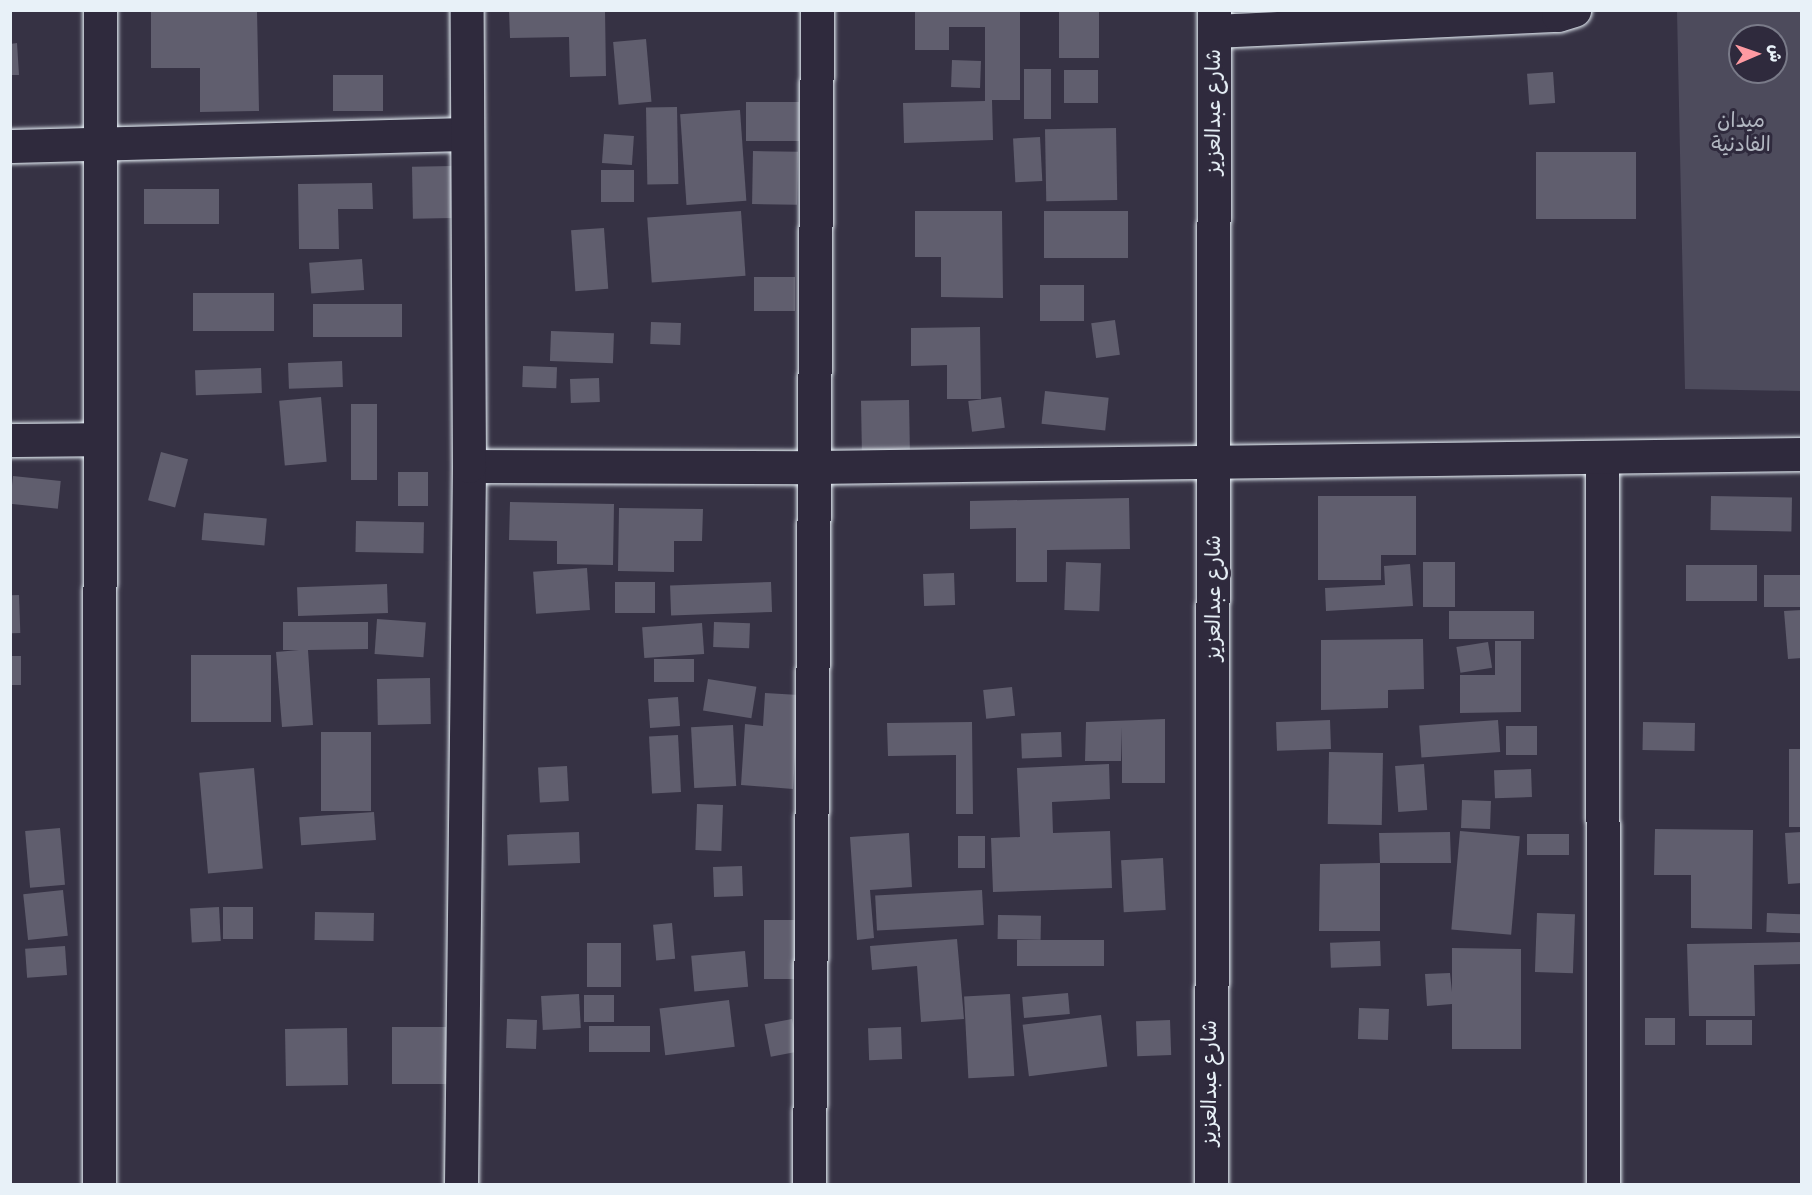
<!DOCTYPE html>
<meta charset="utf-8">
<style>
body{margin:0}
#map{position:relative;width:1812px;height:1195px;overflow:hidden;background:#363244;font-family:"Indie Flower","Playpen Sans Arabic",sans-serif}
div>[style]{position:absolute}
.green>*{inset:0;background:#4d4b5c}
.building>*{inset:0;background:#605e6e;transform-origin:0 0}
.roads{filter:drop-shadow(0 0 2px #e8f1f8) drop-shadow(0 0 2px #e8f1f8)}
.minor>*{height:33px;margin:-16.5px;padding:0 16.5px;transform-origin:16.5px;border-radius:16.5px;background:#2f2a3d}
span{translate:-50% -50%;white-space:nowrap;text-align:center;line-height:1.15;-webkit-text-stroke:6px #2f2a3d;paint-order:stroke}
.street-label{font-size:21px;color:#e8f1f8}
.park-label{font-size:21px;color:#b2b7c1}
.frame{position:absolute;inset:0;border:12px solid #e8f1f8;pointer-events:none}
.north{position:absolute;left:1728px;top:24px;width:60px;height:60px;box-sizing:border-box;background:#2f2a3d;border:2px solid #797a88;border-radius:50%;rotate:88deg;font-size:16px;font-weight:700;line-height:24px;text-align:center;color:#e8f1f8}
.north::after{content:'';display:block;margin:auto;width:21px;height:27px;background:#ff9aa2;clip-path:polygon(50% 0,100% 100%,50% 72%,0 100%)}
</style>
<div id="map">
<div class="green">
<div style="clip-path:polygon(evenodd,1677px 11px,1801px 11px,1801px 391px,1685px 389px,1677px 11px,1740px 36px,1776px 36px,1776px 72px,1740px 72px,1740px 36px)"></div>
</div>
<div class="building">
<div style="clip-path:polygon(151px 10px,257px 10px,259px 111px,200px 112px,200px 68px,151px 68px)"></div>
<div style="clip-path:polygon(509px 10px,605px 10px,606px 76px,570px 77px,569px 37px,510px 38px)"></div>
<div style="clip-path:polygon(915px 10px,1020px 10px,1020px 100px,992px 100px,993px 140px,904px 143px,903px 103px,985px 101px,985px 27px,949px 27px,949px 50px,915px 50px)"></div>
<div style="left:1059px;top:10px;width:40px;height:48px"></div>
<div style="left:646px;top:39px;width:63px;height:33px;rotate:85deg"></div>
<div style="clip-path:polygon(17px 43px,19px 75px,10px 75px,10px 44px)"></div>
<div style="left:952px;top:60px;width:29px;height:27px;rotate:2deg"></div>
<div style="left:1024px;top:69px;width:27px;height:50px"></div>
<div style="left:1064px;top:70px;width:34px;height:33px"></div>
<div style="left:1553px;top:72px;width:31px;height:26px;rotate:86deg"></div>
<div style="left:333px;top:75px;width:50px;height:36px"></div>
<div style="left:746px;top:102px;width:53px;height:39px"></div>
<div style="left:677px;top:107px;width:77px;height:31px;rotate:89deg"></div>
<div style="left:740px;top:110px;width:91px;height:60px;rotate:86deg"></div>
<div style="left:1116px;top:128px;width:72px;height:71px;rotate:89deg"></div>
<div style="left:604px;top:134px;width:30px;height:29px;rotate:4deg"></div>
<div style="left:1040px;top:137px;width:44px;height:27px;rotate:87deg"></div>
<div style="left:753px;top:151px;width:45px;height:53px;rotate:1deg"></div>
<div style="left:1536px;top:152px;width:100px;height:67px"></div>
<div style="left:452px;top:166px;width:52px;height:40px;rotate:89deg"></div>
<div style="left:601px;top:170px;width:33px;height:32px"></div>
<div style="clip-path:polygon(372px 183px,373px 209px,338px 209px,339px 249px,299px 249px,298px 184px)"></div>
<div style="left:144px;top:189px;width:75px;height:35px"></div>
<div style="left:741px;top:211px;width:65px;height:94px;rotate:86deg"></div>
<div style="clip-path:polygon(915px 211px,1002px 211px,1003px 298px,941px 297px,941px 257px,915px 257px)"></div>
<div style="left:1128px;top:211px;width:47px;height:84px;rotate:90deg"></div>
<div style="left:604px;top:228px;width:61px;height:33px;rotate:86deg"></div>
<div style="left:362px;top:259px;width:31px;height:53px;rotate:86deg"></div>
<div style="left:754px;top:277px;width:41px;height:34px"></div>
<div style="left:1040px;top:285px;width:44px;height:36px"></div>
<div style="left:193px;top:293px;width:81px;height:38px"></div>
<div style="left:313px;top:304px;width:89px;height:33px"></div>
<div style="left:1115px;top:320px;width:35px;height:24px;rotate:82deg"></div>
<div style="left:651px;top:322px;width:30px;height:22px;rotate:2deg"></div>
<div style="clip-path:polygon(980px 327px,981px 399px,947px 399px,947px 365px,911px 366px,911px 328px)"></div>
<div style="left:551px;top:331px;width:63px;height:30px;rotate:2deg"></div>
<div style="left:342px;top:361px;width:26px;height:54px;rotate:88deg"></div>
<div style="left:523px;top:366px;width:34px;height:21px;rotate:2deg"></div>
<div style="left:261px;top:368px;width:25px;height:66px;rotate:88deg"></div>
<div style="left:599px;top:378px;width:24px;height:29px;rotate:88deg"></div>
<div style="left:1045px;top:391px;width:64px;height:33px;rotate:6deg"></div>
<div style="left:321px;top:397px;width:65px;height:42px;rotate:85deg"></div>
<div style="left:1001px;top:397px;width:31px;height:33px;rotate:83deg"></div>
<div style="left:909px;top:400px;width:53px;height:48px;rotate:89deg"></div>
<div style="left:351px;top:404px;width:26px;height:76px"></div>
<div style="left:161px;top:452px;width:28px;height:50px;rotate:15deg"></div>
<div style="left:398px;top:472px;width:30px;height:34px"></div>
<div style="left:13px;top:476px;width:48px;height:28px;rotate:6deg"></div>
<div style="clip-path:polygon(1318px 496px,1416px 496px,1416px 555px,1381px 555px,1381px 580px,1318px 580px)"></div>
<div style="left:1711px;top:496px;width:81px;height:34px;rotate:1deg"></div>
<div style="clip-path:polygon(1129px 498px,1130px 549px,1047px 550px,1047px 582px,1016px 582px,1016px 528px,970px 529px,970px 501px)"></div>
<div style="clip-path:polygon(510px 502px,614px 504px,613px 565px,557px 564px,557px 541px,509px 540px)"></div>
<div style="clip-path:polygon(619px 508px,703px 509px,702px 541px,674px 541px,674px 572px,618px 571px)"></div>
<div style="left:204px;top:513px;width:63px;height:27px;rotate:5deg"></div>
<div style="left:356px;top:521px;width:68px;height:31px;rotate:1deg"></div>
<div style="left:1066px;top:562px;width:35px;height:48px;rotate:2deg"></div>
<div style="left:1455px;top:562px;width:45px;height:32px;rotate:90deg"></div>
<div style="clip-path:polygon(1410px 564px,1413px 606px,1326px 611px,1325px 588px,1385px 585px,1384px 566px)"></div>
<div style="left:1757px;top:565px;width:36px;height:71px;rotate:90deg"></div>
<div style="left:587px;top:568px;width:42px;height:54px;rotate:86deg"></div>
<div style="left:954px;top:573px;width:32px;height:31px;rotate:88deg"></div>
<div style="left:1764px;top:575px;width:38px;height:32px"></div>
<div style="left:615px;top:582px;width:40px;height:31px"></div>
<div style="left:771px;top:582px;width:30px;height:101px;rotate:88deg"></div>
<div style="left:387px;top:584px;width:29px;height:90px;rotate:88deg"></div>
<div style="left:19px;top:595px;width:38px;height:9px;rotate:88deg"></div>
<div style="clip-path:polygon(1802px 610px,1802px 658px,1788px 659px,1784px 611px)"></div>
<div style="left:1449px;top:611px;width:85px;height:28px"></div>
<div style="left:377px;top:619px;width:49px;height:35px;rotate:4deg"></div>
<div style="clip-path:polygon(283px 622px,368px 622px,368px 649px,308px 650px,313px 725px,282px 727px,276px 652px,299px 650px,283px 650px)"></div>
<div style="left:714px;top:622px;width:36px;height:25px;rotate:2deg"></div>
<div style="left:702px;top:623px;width:31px;height:60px;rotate:86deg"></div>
<div style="clip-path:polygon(1423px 639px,1424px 689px,1388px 690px,1388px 708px,1321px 710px,1321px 640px)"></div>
<div style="clip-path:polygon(1495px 641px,1521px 641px,1521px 712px,1460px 713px,1460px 675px,1495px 675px)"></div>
<div style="left:1488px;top:642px;width:26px;height:32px;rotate:81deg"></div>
<div style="left:191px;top:655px;width:80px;height:67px"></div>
<div style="left:10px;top:656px;width:11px;height:29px"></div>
<div style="left:654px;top:659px;width:40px;height:23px"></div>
<div style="left:430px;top:678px;width:46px;height:53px;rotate:89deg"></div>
<div style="left:708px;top:679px;width:49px;height:32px;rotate:9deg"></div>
<div style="left:1012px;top:687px;width:29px;height:29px;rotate:84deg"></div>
<div style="clip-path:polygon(765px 693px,799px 695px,793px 789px,741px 785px,745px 724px,763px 726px)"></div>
<div style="left:678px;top:697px;width:29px;height:30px;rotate:86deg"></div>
<div style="clip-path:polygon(1165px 719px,1165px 783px,1122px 783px,1122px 727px,1121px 761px,1085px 761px,1086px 722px)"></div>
<div style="left:1330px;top:720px;width:29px;height:54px;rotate:88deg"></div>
<div style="left:1498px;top:720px;width:32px;height:79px;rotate:86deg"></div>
<div style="clip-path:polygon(972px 722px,973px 814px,956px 814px,956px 755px,888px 756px,887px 723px)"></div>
<div style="left:1643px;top:722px;width:52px;height:28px;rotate:1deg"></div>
<div style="left:733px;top:725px;width:61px;height:42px;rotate:87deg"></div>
<div style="left:1506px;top:726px;width:31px;height:29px"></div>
<div style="left:371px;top:732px;width:79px;height:50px;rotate:90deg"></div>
<div style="left:1061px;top:732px;width:25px;height:40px;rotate:88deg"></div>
<div style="left:678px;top:735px;width:57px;height:29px;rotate:87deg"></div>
<div style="left:1789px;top:749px;width:13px;height:78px"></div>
<div style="left:1329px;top:752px;width:54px;height:72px;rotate:1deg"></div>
<div style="clip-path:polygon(1109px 764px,1110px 799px,1052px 802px,1053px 833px,1110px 831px,1112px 888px,993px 892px,991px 838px,1020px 837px,1017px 768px)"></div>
<div style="left:1424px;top:764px;width:46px;height:29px;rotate:86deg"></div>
<div style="left:567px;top:766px;width:35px;height:29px;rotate:87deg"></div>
<div style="left:254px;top:768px;width:101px;height:55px;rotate:85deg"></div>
<div style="left:1531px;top:769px;width:28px;height:37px;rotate:88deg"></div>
<div style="left:1462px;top:800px;width:29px;height:28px;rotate:2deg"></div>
<div style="left:697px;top:804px;width:26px;height:46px;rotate:2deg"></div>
<div style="left:374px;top:812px;width:28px;height:75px;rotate:86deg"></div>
<div style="left:60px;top:828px;width:57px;height:35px;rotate:85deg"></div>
<div style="clip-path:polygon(1655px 829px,1753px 830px,1752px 929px,1691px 928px,1691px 875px,1654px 875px)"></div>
<div style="left:1460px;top:831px;width:60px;height:99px;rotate:5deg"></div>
<div style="left:579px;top:832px;width:31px;height:72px;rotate:88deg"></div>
<div style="clip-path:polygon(1450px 832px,1451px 863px,1380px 863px,1380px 931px,1319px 931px,1320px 864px,1380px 863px,1379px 833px)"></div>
<div style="clip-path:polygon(1802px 832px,1802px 883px,1788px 884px,1785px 833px)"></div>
<div style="clip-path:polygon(909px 833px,912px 887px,870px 890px,874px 938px,857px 940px,850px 837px)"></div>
<div style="left:1569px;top:834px;width:21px;height:42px;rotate:90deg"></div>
<div style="left:958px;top:836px;width:27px;height:32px"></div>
<div style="left:1163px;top:858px;width:52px;height:42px;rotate:87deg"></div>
<div style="left:742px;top:866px;width:30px;height:29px;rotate:88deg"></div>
<div style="left:63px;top:890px;width:46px;height:40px;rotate:84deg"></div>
<div style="left:982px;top:890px;width:35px;height:107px;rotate:87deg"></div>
<div style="left:219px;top:907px;width:34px;height:29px;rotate:87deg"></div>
<div style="left:253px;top:907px;width:32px;height:30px;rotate:90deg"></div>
<div style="left:315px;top:912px;width:59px;height:28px;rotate:1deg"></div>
<div style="left:1537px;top:913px;width:38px;height:59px;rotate:2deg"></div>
<div style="left:1767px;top:913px;width:35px;height:19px;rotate:2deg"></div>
<div style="left:998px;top:915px;width:43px;height:24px;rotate:1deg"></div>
<div style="left:764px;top:920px;width:35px;height:59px"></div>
<div style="left:672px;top:923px;width:36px;height:19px;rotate:85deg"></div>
<div style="clip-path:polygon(957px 939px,964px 1019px,921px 1022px,917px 966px,872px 970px,870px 946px)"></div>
<div style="left:1104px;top:940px;width:26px;height:87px;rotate:90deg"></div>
<div style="left:1380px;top:941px;width:25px;height:50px;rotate:88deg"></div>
<div style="clip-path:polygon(1802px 942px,1802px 964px,1754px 965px,1755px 1016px,1689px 1016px,1687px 944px)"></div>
<div style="left:587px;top:943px;width:34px;height:44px"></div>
<div style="left:65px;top:946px;width:29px;height:40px;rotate:86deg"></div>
<div style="clip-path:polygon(1452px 948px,1521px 949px,1521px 1049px,1452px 1049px,1452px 1004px,1427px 1006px,1425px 974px,1450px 973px,1452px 992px)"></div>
<div style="left:745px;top:951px;width:36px;height:54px;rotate:85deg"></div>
<div style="left:1068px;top:993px;width:21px;height:46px;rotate:85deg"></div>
<div style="left:579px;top:994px;width:34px;height:38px;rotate:87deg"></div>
<div style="left:1010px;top:994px;width:82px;height:46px;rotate:87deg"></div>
<div style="left:584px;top:995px;width:30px;height:27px"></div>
<div style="left:729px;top:1000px;width:47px;height:70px;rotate:83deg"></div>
<div style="left:1359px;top:1008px;width:30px;height:31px;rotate:2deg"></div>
<div style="left:1101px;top:1015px;width:52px;height:79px;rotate:83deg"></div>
<div style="left:1645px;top:1018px;width:30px;height:27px"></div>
<div style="left:507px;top:1019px;width:30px;height:29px;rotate:2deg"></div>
<div style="left:792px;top:1019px;width:33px;height:28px;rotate:79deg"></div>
<div style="left:1170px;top:1020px;width:35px;height:34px;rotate:88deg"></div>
<div style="left:1752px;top:1020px;width:25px;height:46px;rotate:90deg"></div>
<div style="left:589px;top:1026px;width:61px;height:26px"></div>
<div style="left:392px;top:1027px;width:54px;height:57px"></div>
<div style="left:901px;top:1027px;width:32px;height:33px;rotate:88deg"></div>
<div style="left:347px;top:1028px;width:57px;height:62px;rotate:89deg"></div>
</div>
<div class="roads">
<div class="minor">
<div style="left:1214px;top:31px;width:344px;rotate:-2.7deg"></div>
<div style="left:1558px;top:15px;width:17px;rotate:-17deg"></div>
<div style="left:10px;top:146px;width:457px;rotate:-1.5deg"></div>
<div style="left:10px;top:440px;width:89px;rotate:-0.6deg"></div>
<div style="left:1602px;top:459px;width:725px;rotate:89.92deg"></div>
<div style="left:469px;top:466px;width:346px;rotate:0.2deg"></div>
<div style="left:815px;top:467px;width:987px;rotate:-0.75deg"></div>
<div style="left:99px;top:1184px;width:1174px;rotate:-89.95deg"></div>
<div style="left:461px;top:1184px;width:718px;rotate:-89.36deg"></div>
<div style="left:469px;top:466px;width:456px;rotate:-90.3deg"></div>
<div style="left:809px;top:1184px;width:1174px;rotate:-89.61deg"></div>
<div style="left:1211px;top:1184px;width:1174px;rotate:-89.85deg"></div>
</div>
</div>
<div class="street-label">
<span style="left:1215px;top:112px;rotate:-90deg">شارع عبدالعزيز</span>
<span style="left:1215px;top:598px;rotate:-90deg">شارع عبدالعزيز</span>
<span style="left:1211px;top:1083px;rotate:-90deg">شارع عبدالعزيز</span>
</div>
<div class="park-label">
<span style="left:1741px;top:134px">ميدان<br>الفادنية</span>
</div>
<div class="frame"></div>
<div class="north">ش</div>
</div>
